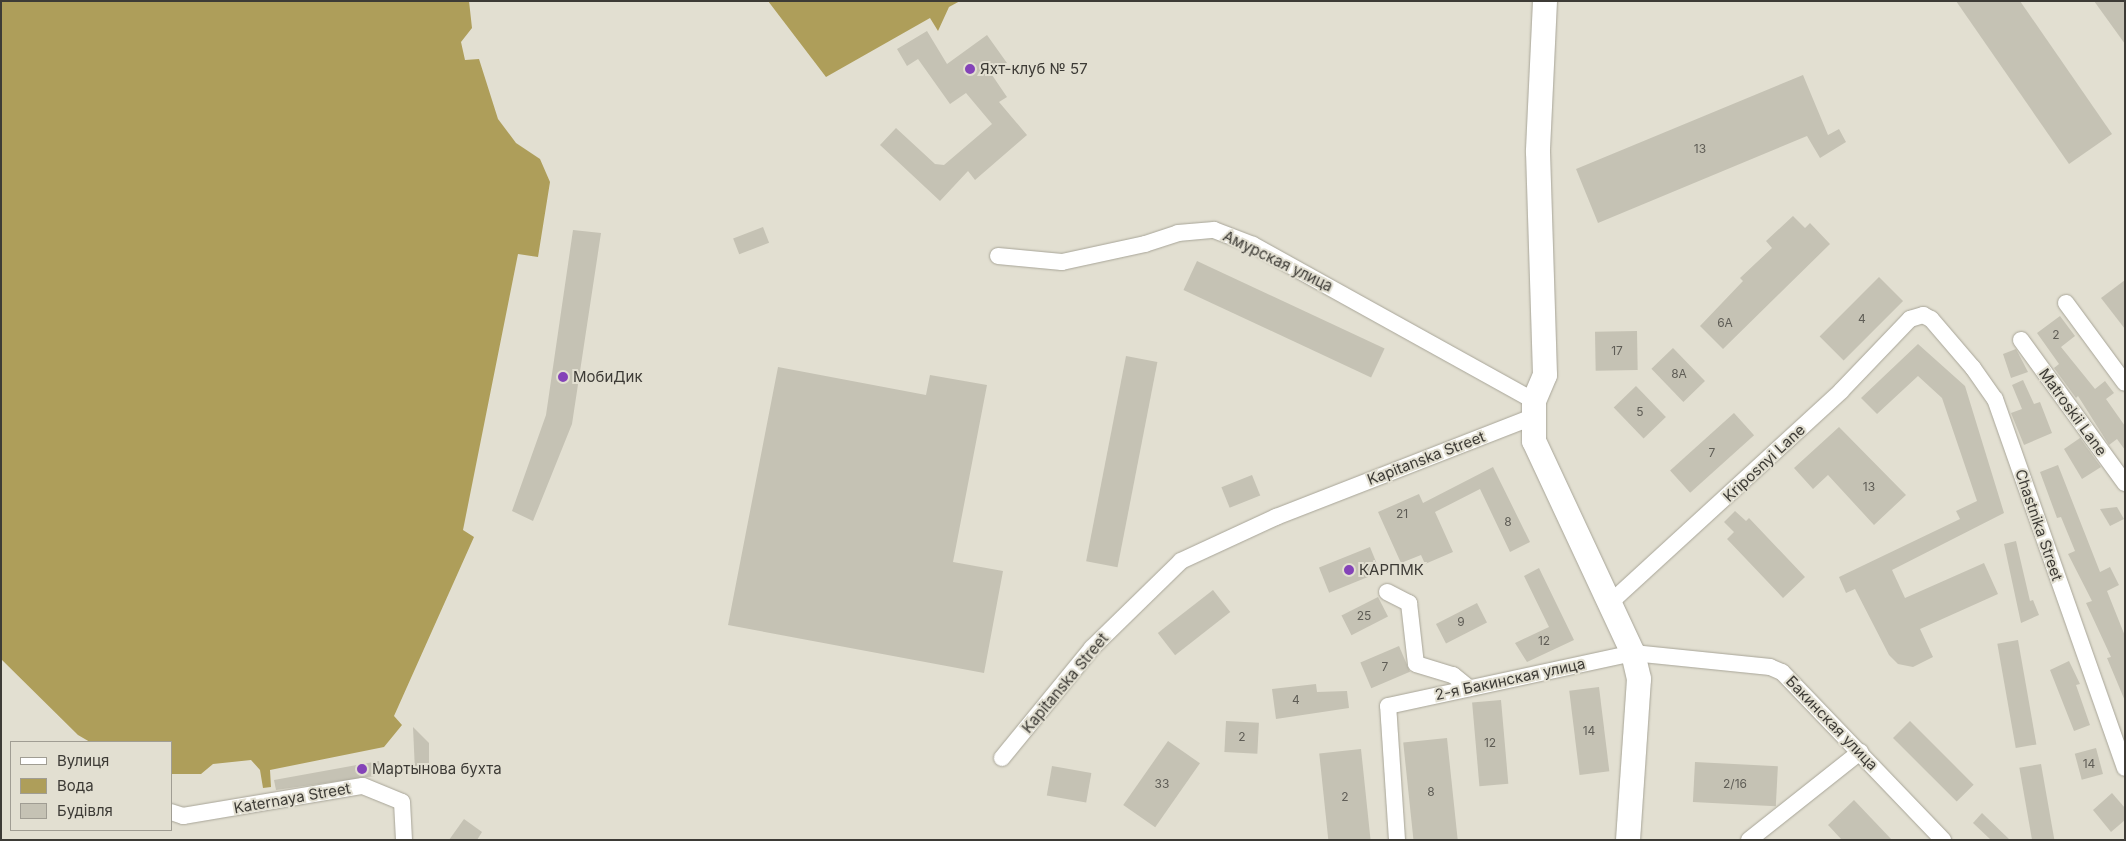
<!DOCTYPE html>
<meta charset="utf-8">
<style>
body{margin:0}
#map{position:relative;width:2126px;height:841px;overflow:hidden;background:#e2dfd1;font-family:Inter,sans-serif}
div>[style]{position:absolute}
.water>*{inset:0;background:#ae9e5a}
.building>*{inset:0;background:#c5c2b4;transform-origin:0 0}
.roads{filter:drop-shadow(0 0 1px #a8a598) drop-shadow(0 0 1px #a8a598)}
.minor>*{height:16px;margin:-8px;padding:0 8px;transform-origin:8px;border-radius:8px;background:#fff}
.secondary>*{height:24px;margin:-12px;padding:0 12px;transform-origin:12px;border-radius:12px;background:#fff}
.dots>*{width:14px;height:14px;translate:-50% -50%;box-sizing:border-box;border:2px solid #e2dfd1;border-radius:50%}
span{translate:-50% -50%;white-space:nowrap;text-align:center;line-height:1.15;-webkit-text-stroke:4px #e2dfd1;paint-order:stroke}
.number-label{font-size:12px;color:#5f5d56}
.number-label span{-webkit-text-stroke-width:0}
.poi-label{font-size:15px;color:#3d3b36}
.left{translate:0 -50%;text-align:left}
.street-label{font-size:15px;color:#3d3b36}
.frame{position:absolute;inset:0;border:2px solid #3d3b36;pointer-events:none}
.legend{position:absolute;left:10px;top:741px;width:162px;height:90px;box-sizing:border-box;background:#e2dfd1;border:1px solid #a09d93;margin:0;padding:6px 9px;list-style:none;font-size:15px;color:#3d3b36}
.legend li{display:flex;align-items:center;gap:10px;height:25px}
.legend b{width:25px;border:1px solid #a09d93}
</style>
<div id="map">
<div class="water">
<div style="clip-path:polygon(1px 1px,469px 1px,472px 28px,461px 42px,465px 60px,479px 59px,498px 119px,516px 143px,540px 159px,550px 182px,538px 257px,518px 254px,463px 530px,474px 537px,394px 716px,402px 725px,384px 747px,270px 770px,271px 787px,263px 788px,260px 770px,251px 760px,213px 764px,201px 774px,171px 774px,171px 742px,90px 742px,78px 735px,1px 659px)"></div>
<div style="clip-path:polygon(768px 1px,960px 1px,949px 7px,938px 31px,930px 18px,826px 77px)"></div>
</div>
<div class="building">
<div style="clip-path:polygon(1956px 1px,2020px 1px,2112px 134px,2069px 164px)"></div>
<div style="clip-path:polygon(2094px 1px,2125px 1px,2125px 44px)"></div>
<div style="clip-path:polygon(927px 31px,947px 64px,987px 35px,1007px 63px,992px 75px,1007px 97px,999px 102px,1027px 135px,975px 180px,968px 171px,940px 201px,880px 145px,896px 128px,935px 164px,944px 165px,992px 124px,966px 93px,950px 104px,918px 59px,907px 66px,897px 49px)"></div>
<div style="clip-path:polygon(1803px 75px,1828px 135px,1839px 129px,1846px 142px,1820px 158px,1807px 136px,1598px 223px,1576px 169px)"></div>
<div style="clip-path:polygon(1793px 216px,1805px 228px,1810px 223px,1830px 244px,1723px 349px,1700px 326px,1743px 281px,1740px 278px,1772px 248px,1766px 241px)"></div>
<div style="left:763px;top:227px;width:17px;height:32px;rotate:69deg"></div>
<div style="clip-path:polygon(573px 230px,601px 233px,572px 424px,533px 521px,512px 511px,546px 415px)"></div>
<div style="left:1197px;top:261px;width:207px;height:32px;rotate:25deg"></div>
<div style="left:1879px;top:277px;width:34px;height:84px;rotate:45deg"></div>
<div style="clip-path:polygon(2125px 280px,2125px 329px,2101px 298px)"></div>
<div style="clip-path:polygon(2060px 316px,2075px 336px,2061px 347px,2095px 389px,2105px 381px,2114px 393px,2106px 399px,2125px 426px,2125px 450px,2117px 439px,2109px 445px,2078px 396px,2076px 398px,2054px 368px,2059px 364px,2037px 333px)"></div>
<div style="left:1637px;top:331px;width:39px;height:42px;rotate:89deg"></div>
<div style="clip-path:polygon(1918px 344px,1965px 386px,2004px 513px,1892px 570px,1905px 598px,1984px 563px,1998px 594px,1920px 629px,1933px 657px,1913px 667px,1898px 664px,1889px 655px,1855px 589px,1846px 593px,1839px 577px,1960px 519px,1956px 511px,1977px 501px,1942px 398px,1918px 376px,1877px 414px,1861px 398px)"></div>
<div style="left:1673px;top:348px;width:46px;height:30px;rotate:46deg"></div>
<div style="clip-path:polygon(2016px 349px,2028px 372px,2011px 378px,2003px 354px)"></div>
<div style="left:1126px;top:356px;width:32px;height:209px;rotate:11deg"></div>
<div style="clip-path:polygon(778px 367px,926px 395px,930px 375px,987px 385px,953px 562px,1003px 571px,984px 673px,728px 625px)"></div>
<div style="clip-path:polygon(2023px 380px,2034px 404px,2040px 402px,2052px 433px,2024px 445px,2011px 413px,2022px 409px,2012px 385px)"></div>
<div style="left:1636px;top:386px;width:43px;height:31px;rotate:46deg"></div>
<div style="left:1734px;top:413px;width:30px;height:86px;rotate:48deg"></div>
<div style="clip-path:polygon(1839px 427px,1906px 495px,1874px 525px,1828px 475px,1813px 489px,1794px 468px)"></div>
<div style="clip-path:polygon(2080px 438px,2101px 467px,2082px 479px,2064px 449px)"></div>
<div style="clip-path:polygon(2058px 465px,2100px 572px,2110px 567px,2119px 585px,2107px 591px,2125px 636px,2125px 701px,2107px 658px,2111px 657px,2086px 603px,2092px 601px,2068px 554px,2075px 551px,2061px 517px,2057px 518px,2040px 472px)"></div>
<div style="clip-path:polygon(1493px 467px,1530px 542px,1510px 552px,1480px 489px,1435px 512px,1453px 552px,1425px 564px,1421px 555px,1401px 563px,1378px 512px,1419px 494px,1423px 503px)"></div>
<div style="left:1252px;top:475px;width:22px;height:33px;rotate:68deg"></div>
<div style="clip-path:polygon(2117px 507px,2124px 519px,2110px 526px,2100px 509px)"></div>
<div style="clip-path:polygon(1735px 511px,1746px 521px,1749px 518px,1805px 577px,1783px 598px,1727px 539px,1734px 532px,1724px 522px)"></div>
<div style="clip-path:polygon(2016px 541px,2030px 601px,2033px 600px,2039px 615px,2021px 623px,2004px 544px)"></div>
<div style="left:1370px;top:547px;width:27px;height:55px;rotate:68deg"></div>
<div style="clip-path:polygon(1539px 568px,1574px 640px,1527px 662px,1515px 643px,1549px 627px,1524px 576px)"></div>
<div style="left:1213px;top:590px;width:28px;height:70px;rotate:52deg"></div>
<div style="left:1378px;top:597px;width:22px;height:41px;rotate:63deg"></div>
<div style="left:1477px;top:603px;width:22px;height:46px;rotate:63deg"></div>
<div style="left:2018px;top:640px;width:106px;height:21px;rotate:80deg"></div>
<div style="left:1399px;top:646px;width:28px;height:42px;rotate:67deg"></div>
<div style="clip-path:polygon(2069px 661px,2080px 684px,2076px 685px,2090px 725px,2074px 731px,2050px 670px)"></div>
<div style="clip-path:polygon(1316px 684px,1317px 692px,1347px 691px,1349px 708px,1276px 719px,1272px 689px)"></div>
<div style="left:1599px;top:687px;width:85px;height:30px;rotate:83deg"></div>
<div style="left:1501px;top:700px;width:84px;height:29px;rotate:85deg"></div>
<div style="left:1226px;top:721px;width:33px;height:31px;rotate:3deg"></div>
<div style="left:1910px;top:721px;width:90px;height:24px;rotate:45deg"></div>
<div style="clip-path:polygon(413px 727px,429px 743px,429px 771px,415px 771px)"></div>
<div style="left:1447px;top:738px;width:103px;height:44px;rotate:84deg"></div>
<div style="left:1168px;top:741px;width:39px;height:78px;rotate:35deg"></div>
<div style="left:2096px;top:748px;width:27px;height:22px;rotate:75deg"></div>
<div style="left:1361px;top:749px;width:92px;height:42px;rotate:84deg"></div>
<div style="clip-path:polygon(379px 761px,382px 775px,276px 790px,274px 780px)"></div>
<div style="left:1695px;top:762px;width:83px;height:40px;rotate:3deg"></div>
<div style="left:2041px;top:764px;width:77px;height:22px;rotate:80deg"></div>
<div style="left:1052px;top:766px;width:40px;height:30px;rotate:10deg"></div>
<div style="clip-path:polygon(2112px 793px,2125px 808px,2125px 820px,2111px 832px,2093px 810px)"></div>
<div style="clip-path:polygon(1854px 800px,1892px 840px,1842px 840px,1828px 825px)"></div>
<div style="clip-path:polygon(1982px 813px,2010px 840px,1991px 840px,1973px 823px)"></div>
<div style="clip-path:polygon(464px 819px,482px 832px,477px 840px,449px 840px)"></div>
</div>
<div class="roads">
<div class="minor">
<div style="left:998px;top:256px;width:64px;rotate:5.4deg"></div>
<div style="left:1062px;top:262px;width:85px;rotate:-12.2deg"></div>
<div style="left:1145px;top:244px;width:35px;rotate:-18deg"></div>
<div style="left:1178px;top:233px;width:36px;rotate:-5deg"></div>
<div style="left:1214px;top:230px;width:42px;rotate:21deg"></div>
<div style="left:1253px;top:245px;width:321px;rotate:29deg"></div>
<div style="left:2066px;top:303px;width:99px;rotate:53.6deg"></div>
<div style="left:2021px;top:340px;width:177px;rotate:54deg"></div>
<div style="left:1387px;top:592px;width:25px;rotate:27deg"></div>
<div style="left:1409px;top:603px;width:61px;rotate:83.5deg"></div>
<div style="left:1416px;top:664px;width:39px;rotate:17deg"></div>
<div style="left:1453px;top:675px;width:21px;rotate:39deg"></div>
<div style="left:1611px;top:602px;width:312px;rotate:-42.5deg"></div>
<div style="left:1841px;top:391px;width:100px;rotate:-46.2deg"></div>
<div style="left:1910px;top:319px;width:14px;rotate:-17deg"></div>
<div style="left:1923px;top:315px;width:9px;rotate:27deg"></div>
<div style="left:1931px;top:319px;width:65px;rotate:49.4deg"></div>
<div style="left:1973px;top:368px;width:38px;rotate:55deg"></div>
<div style="left:1995px;top:399px;width:391px;rotate:70.6deg"></div>
<div style="left:1002px;top:758px;width:142px;rotate:-50.7deg"></div>
<div style="left:1092px;top:648px;width:124px;rotate:-44.3deg"></div>
<div style="left:1181px;top:561px;width:105px;rotate:-24.9deg"></div>
<div style="left:1276px;top:517px;width:275px;rotate:-21.3deg"></div>
<div style="left:171px;top:812px;width:13px;rotate:18deg"></div>
<div style="left:183px;top:816px;width:182px;rotate:-9.5deg"></div>
<div style="left:363px;top:786px;width:42px;rotate:22.3deg"></div>
<div style="left:402px;top:802px;width:38px;rotate:87deg"></div>
<div style="left:1397px;top:840px;width:134px;rotate:-93.8deg"></div>
<div style="left:1388px;top:706px;width:251px;rotate:-12.2deg"></div>
<div style="left:1633px;top:653px;width:138px;rotate:5.8deg"></div>
<div style="left:1770px;top:667px;width:13px;rotate:23deg"></div>
<div style="left:1782px;top:672px;width:233px;rotate:46.2deg"></div>
<div style="left:1749px;top:840px;width:142px;rotate:-38.4deg"></div>
</div>
<div class="secondary">
<div style="left:1545px;top:1px;width:151px;rotate:92.7deg"></div>
<div style="left:1538px;top:152px;width:223px;rotate:88.2deg"></div>
<div style="left:1545px;top:375px;width:28px;rotate:113deg"></div>
<div style="left:1534px;top:401px;width:40px;rotate:90deg"></div>
<div style="left:1534px;top:441px;width:234px;rotate:65deg"></div>
<div style="left:1633px;top:653px;width:27px;rotate:77deg"></div>
<div style="left:1639px;top:679px;width:161px;rotate:93.9deg"></div>
</div>
</div>
<div class="dots">
<div style="left:970px;top:69px;background:#8443b8"></div>
<div style="left:563px;top:377px;background:#8443b8"></div>
<div style="left:1349px;top:570px;background:#8443b8"></div>
<div style="left:362px;top:769px;background:#8443b8"></div>
</div>
<div class="number-label">
<span style="left:1700px;top:149px">13</span>
<span style="left:1862px;top:319px">4</span>
<span style="left:1725px;top:323px">6А</span>
<span style="left:2056px;top:335px">2</span>
<span style="left:1617px;top:351px">17</span>
<span style="left:1679px;top:374px">8А</span>
<span style="left:1640px;top:412px">5</span>
<span style="left:1712px;top:453px">7</span>
<span style="left:1869px;top:487px">13</span>
<span style="left:1402px;top:514px">21</span>
<span style="left:1508px;top:522px">8</span>
<span style="left:1364px;top:616px">25</span>
<span style="left:1461px;top:622px">9</span>
<span style="left:1544px;top:641px">12</span>
<span style="left:1385px;top:667px">7</span>
<span style="left:1296px;top:700px">4</span>
<span style="left:1589px;top:731px">14</span>
<span style="left:1242px;top:737px">2</span>
<span style="left:1490px;top:743px">12</span>
<span style="left:2089px;top:764px">14</span>
<span style="left:1162px;top:784px">33</span>
<span style="left:1735px;top:784px">2/16</span>
<span style="left:1431px;top:792px">8</span>
<span style="left:1345px;top:797px">2</span>
</div>
<div class="poi-label">
<span class="left" style="left:980px;top:69px">Яхт-клуб № 57</span>
<span class="left" style="left:573px;top:377px">МобиДик</span>
<span class="left" style="left:1359px;top:570px">КАРПМК</span>
<span class="left" style="left:372px;top:769px">Мартынова бухта</span>
</div>
<div class="street-label">
<span style="left:1278px;top:261px;rotate:26deg">Амурская улица</span>
<span style="left:2073px;top:412px;rotate:54deg">Matroskii Lane</span>
<span style="left:1426px;top:458px;rotate:-21deg">Kapitanska Street</span>
<span style="left:1764px;top:463px;rotate:-43deg">Kriposnyi Lane</span>
<span style="left:2039px;top:525px;rotate:71deg">Chastnika Street</span>
<span style="left:1510px;top:679px;rotate:-12deg">2-я Бакинская улица</span>
<span style="left:1065px;top:683px;rotate:-50deg">Kapitanska Street</span>
<span style="left:1832px;top:723px;rotate:46deg">Бакинская улица</span>
<span style="left:292px;top:798px;rotate:-10deg">Katernaya Street</span>
</div>
<div class="frame"></div>
<ul class="legend">
<li><b style="height:6px;background:#fff"></b>Вулиця</li>
<li><b style="height:14px;background:#ae9e5a"></b>Вода</li>
<li><b style="height:14px;background:#c5c2b4"></b>Будівля</li>
</ul>
</div>
